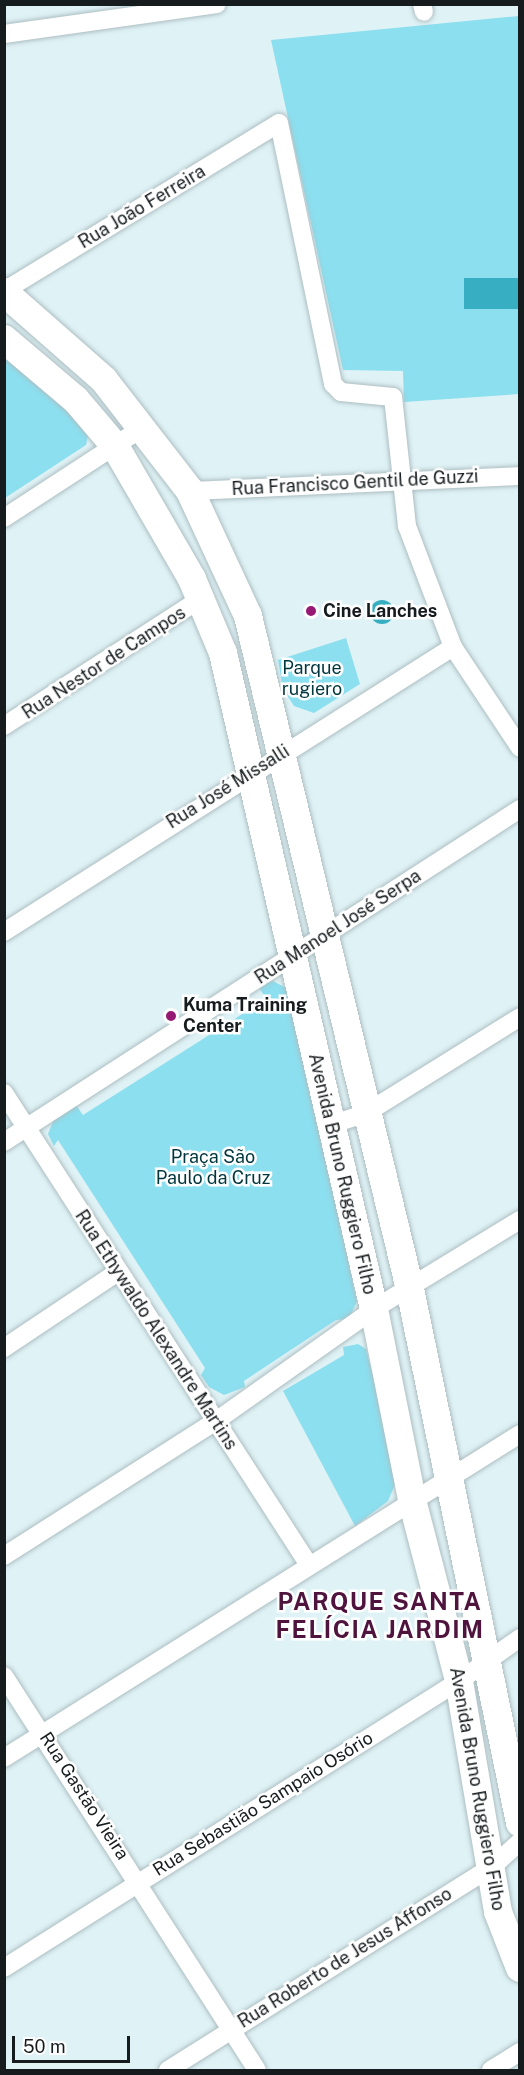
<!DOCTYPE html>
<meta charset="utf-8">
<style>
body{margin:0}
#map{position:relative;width:524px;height:2075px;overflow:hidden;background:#dff2f5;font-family:"Public Sans",sans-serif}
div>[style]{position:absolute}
.green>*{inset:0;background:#8cdfef}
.water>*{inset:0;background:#38aec2;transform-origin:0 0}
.round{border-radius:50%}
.roads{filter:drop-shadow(0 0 2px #adbec2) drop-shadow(0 0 2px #adbec2)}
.street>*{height:18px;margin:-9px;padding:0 9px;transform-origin:9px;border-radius:9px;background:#fff}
.primary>*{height:28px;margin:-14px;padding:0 14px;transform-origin:14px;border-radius:14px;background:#fff}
.dots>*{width:16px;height:16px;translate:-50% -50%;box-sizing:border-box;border:3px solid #fff;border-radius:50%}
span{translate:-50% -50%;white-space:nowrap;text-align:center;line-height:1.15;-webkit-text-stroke:5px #fff;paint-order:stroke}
.street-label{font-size:18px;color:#161c1e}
.poi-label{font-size:18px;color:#161c1e;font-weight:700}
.left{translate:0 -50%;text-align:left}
.park-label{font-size:18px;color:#00373f}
.district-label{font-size:24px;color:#4f143d;font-weight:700;letter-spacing:1.5px}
.frame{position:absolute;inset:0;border:6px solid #161c1e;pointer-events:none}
.scale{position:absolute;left:12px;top:2036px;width:118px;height:27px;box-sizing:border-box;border:3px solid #161c1e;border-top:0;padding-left:8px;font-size:18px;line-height:21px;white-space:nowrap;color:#161c1e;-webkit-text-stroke:4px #fff;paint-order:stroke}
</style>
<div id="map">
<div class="green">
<div style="clip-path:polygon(519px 16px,519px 394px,404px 402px,403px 371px,343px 370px,271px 40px)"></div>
<div style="clip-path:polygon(4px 353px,45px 385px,88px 436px,86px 445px,5px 498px)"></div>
<div style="clip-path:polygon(346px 638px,360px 684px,314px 713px,294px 706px,283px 689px,278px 660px)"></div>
<div style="clip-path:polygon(271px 980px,290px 990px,357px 1301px,349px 1319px,336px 1320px,244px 1381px,245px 1387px,224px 1395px,209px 1387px,201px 1375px,205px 1368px,58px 1140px,54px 1146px,48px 1134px,54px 1119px,76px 1105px,83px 1115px,266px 999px,259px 987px)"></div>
<div style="clip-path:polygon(358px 1344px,366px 1349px,399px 1475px,388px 1501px,355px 1526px,283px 1391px,344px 1355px,343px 1347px)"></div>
</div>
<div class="water">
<div style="left:519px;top:278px;width:31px;height:55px;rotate:90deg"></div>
<div class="round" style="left:370px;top:600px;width:24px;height:24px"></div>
</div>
<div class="roads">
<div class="street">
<div style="left:422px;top:4px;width:8px;rotate:76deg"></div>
<div style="left:4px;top:34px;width:215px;rotate:-8deg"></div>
<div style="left:4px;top:291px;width:322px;rotate:-31.4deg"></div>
<div style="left:279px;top:123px;width:267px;rotate:78.3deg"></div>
<div style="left:333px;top:384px;width:11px;rotate:45deg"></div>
<div style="left:341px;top:392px;width:52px;rotate:5.5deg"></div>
<div style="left:393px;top:397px;width:130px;rotate:83.8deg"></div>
<div style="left:407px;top:526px;width:129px;rotate:69.2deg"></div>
<div style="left:453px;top:647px;width:121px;rotate:56.4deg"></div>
<div style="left:190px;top:491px;width:330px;rotate:-2.6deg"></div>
<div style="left:4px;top:518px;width:165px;rotate:-33.1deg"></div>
<div style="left:4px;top:726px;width:236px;rotate:-32.9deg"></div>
<div style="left:4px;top:932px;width:532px;rotate:-32.41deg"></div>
<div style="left:4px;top:1093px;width:562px;rotate:57.13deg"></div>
<div style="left:330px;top:1125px;width:38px;rotate:-18deg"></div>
<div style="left:366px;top:1113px;width:181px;rotate:-31.9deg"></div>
<div style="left:4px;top:1142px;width:614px;rotate:-32.84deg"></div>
<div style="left:4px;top:1348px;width:135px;rotate:-33.8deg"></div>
<div style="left:4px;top:1556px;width:251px;rotate:-32.5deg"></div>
<div style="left:216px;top:1421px;width:194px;rotate:-35.3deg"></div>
<div style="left:374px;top:1309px;width:171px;rotate:-31.4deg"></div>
<div style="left:4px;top:1676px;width:468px;rotate:57.3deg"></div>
<div style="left:4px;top:1758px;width:609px;rotate:-32.12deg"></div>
<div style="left:4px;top:1968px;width:538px;rotate:-32.24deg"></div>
<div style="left:459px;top:1681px;width:75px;rotate:-35.2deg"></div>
<div style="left:168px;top:2070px;width:384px;rotate:-32.1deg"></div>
<div style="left:493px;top:1866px;width:36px;rotate:-42deg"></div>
<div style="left:491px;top:2070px;width:34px;rotate:-32deg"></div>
</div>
<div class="primary">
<div style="left:4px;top:292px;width:133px;rotate:41.3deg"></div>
<div style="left:104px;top:380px;width:140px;rotate:52.2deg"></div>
<div style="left:190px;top:491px;width:138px;rotate:65.1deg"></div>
<div style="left:248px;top:616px;width:692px;rotate:76.47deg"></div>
<div style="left:410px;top:1289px;width:545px;rotate:78.36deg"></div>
<div style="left:4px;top:339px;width:94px;rotate:40.3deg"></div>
<div style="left:76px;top:400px;width:60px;rotate:49.7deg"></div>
<div style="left:115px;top:446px;width:154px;rotate:59.9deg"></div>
<div style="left:192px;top:579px;width:80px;rotate:67.3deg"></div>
<div style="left:223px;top:653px;width:673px;rotate:77.04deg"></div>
<div style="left:374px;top:1309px;width:195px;rotate:78.7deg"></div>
<div style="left:412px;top:1500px;width:187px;rotate:75.4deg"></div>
<div style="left:459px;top:1681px;width:234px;rotate:80.4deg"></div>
<div style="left:498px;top:1912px;width:60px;rotate:68.6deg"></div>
</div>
</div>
<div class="dots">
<div style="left:311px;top:611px;background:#961973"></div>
<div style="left:171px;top:1016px;background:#961973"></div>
</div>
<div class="street-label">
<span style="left:142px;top:207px;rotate:-31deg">Rua João Ferreira</span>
<span style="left:355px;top:483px;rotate:-3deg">Rua Francisco Gentil de Guzzi</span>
<span style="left:104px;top:663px;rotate:-33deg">Rua Nestor de Campos</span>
<span style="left:228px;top:787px;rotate:-32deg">Rua José Missalli</span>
<span style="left:338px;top:927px;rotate:-33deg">Rua Manoel José Serpa</span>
<span style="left:342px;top:1174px;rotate:77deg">Avenida Bruno Ruggiero Filho</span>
<span style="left:156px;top:1330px;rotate:57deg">Rua Ethywaldo Alexandre Martins</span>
<span style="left:477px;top:1789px;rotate:80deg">Avenida Bruno Ruggiero Filho</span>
<span style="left:84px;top:1796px;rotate:57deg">Rua Gastão Vieira</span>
<span style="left:263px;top:1804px;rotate:-32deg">Rua Sebastião Sampaio Osório</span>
<span style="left:345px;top:1958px;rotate:-32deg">Rua Roberto de Jesus Affonso</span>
</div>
<div class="poi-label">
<span class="left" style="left:323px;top:611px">Cine Lanches</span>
<span class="left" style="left:183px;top:1016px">Kuma Training<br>Center</span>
</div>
<div class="park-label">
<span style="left:312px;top:679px">Parque<br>rugiero</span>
<span style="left:213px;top:1168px">Praça São<br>Paulo da Cruz</span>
</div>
<div class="district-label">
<span style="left:380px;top:1616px">PARQUE SANTA<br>FELÍCIA JARDIM</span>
</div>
<div class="frame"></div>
<div class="scale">50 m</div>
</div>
